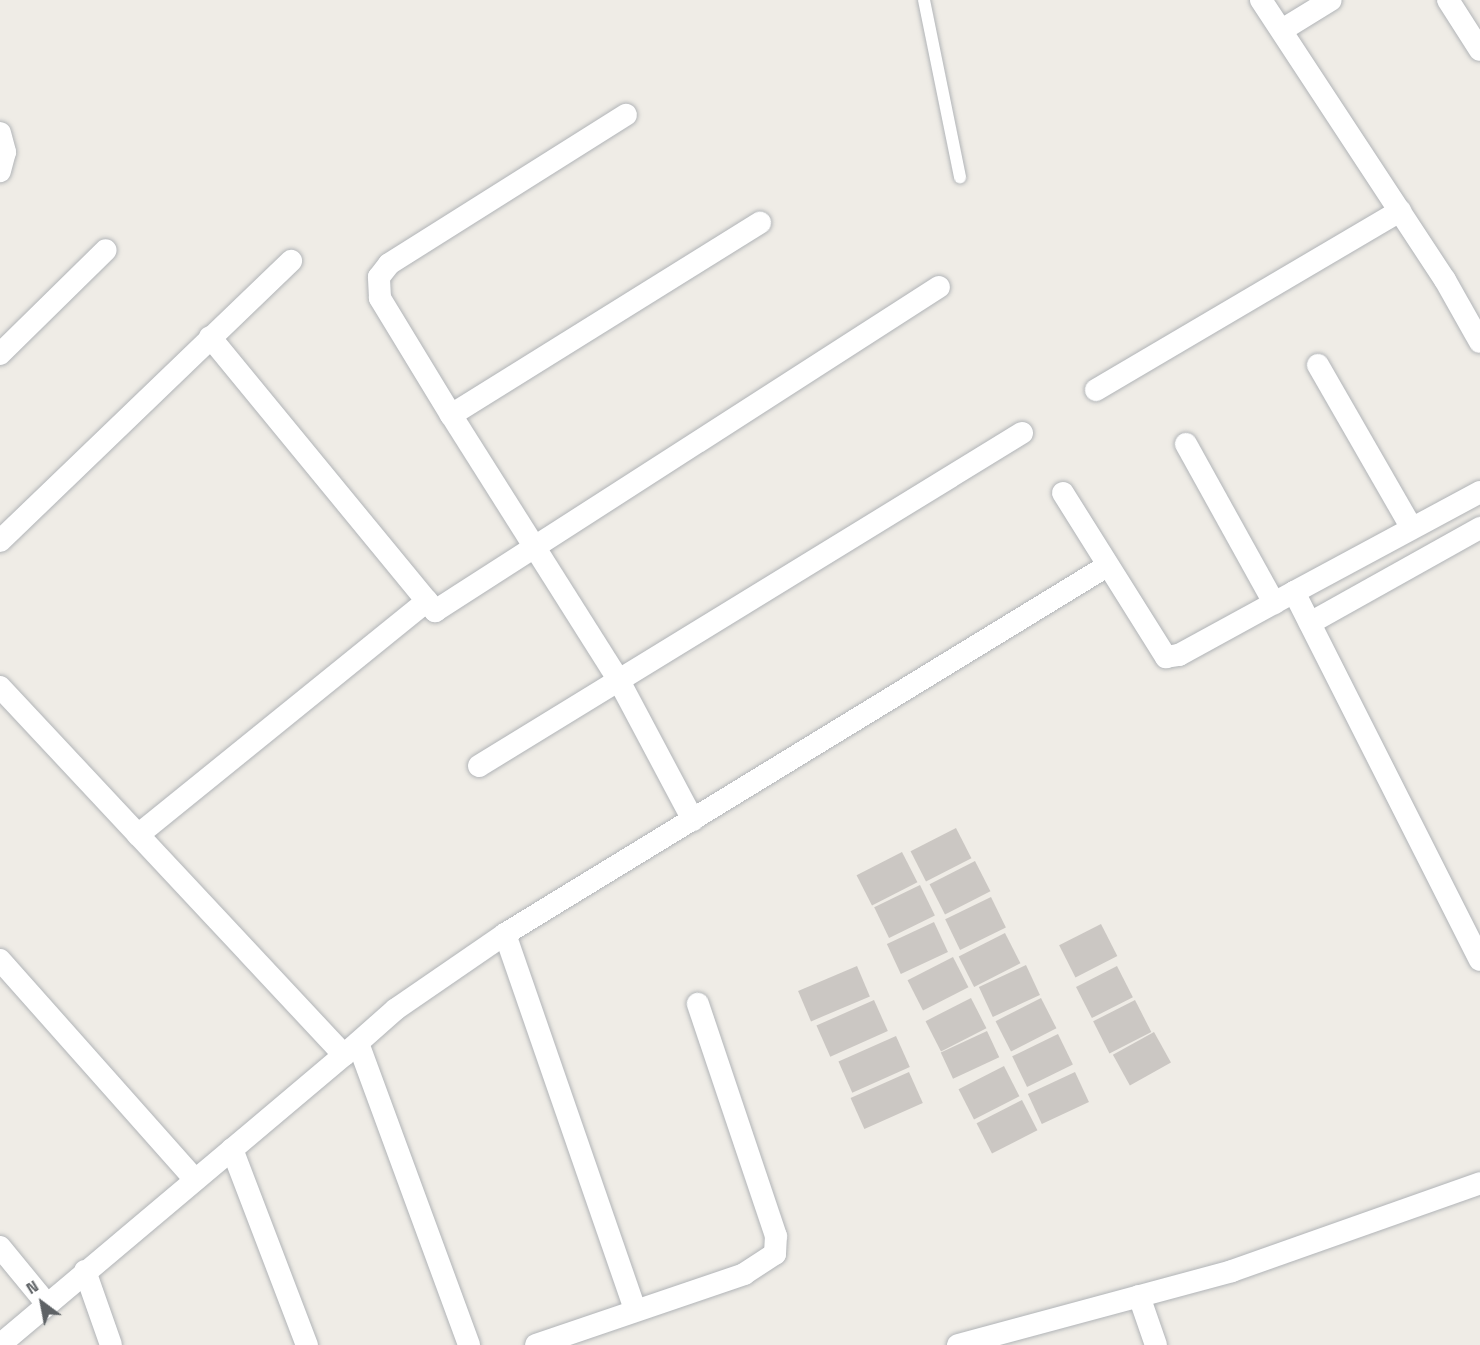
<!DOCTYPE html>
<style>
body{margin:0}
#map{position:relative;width:1480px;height:1345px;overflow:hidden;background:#efece6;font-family:"Space Grotesk",sans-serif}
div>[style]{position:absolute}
.building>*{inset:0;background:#cbc7c3;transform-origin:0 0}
.roads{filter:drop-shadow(0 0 2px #b1b4b7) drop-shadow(0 0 2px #b1b4b7)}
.lane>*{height:12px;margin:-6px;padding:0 6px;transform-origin:6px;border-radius:6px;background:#fff}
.street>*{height:22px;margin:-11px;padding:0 11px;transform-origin:11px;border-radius:11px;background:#fff}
span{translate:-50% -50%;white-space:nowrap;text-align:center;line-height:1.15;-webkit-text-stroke:4.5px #fff;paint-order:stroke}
.north{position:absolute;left:12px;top:1273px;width:60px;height:60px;-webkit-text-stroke:4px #fff;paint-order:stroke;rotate:328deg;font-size:16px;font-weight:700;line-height:24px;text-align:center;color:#5e6265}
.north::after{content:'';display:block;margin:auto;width:21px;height:27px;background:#5e6265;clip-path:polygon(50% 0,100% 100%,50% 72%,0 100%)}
</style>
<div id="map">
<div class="building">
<div style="left:956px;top:828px;width:34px;height:51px;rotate:63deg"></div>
<div style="left:902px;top:852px;width:34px;height:51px;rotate:63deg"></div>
<div style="left:975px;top:861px;width:34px;height:51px;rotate:63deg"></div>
<div style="left:920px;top:885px;width:34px;height:51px;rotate:64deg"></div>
<div style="left:991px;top:897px;width:34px;height:51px;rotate:64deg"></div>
<div style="left:934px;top:922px;width:33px;height:52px;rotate:65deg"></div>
<div style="left:1101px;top:924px;width:36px;height:47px;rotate:63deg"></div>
<div style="left:1005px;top:933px;width:34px;height:52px;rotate:63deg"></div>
<div style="left:953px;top:957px;width:34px;height:51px;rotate:63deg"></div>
<div style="left:1026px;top:965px;width:33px;height:52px;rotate:65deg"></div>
<div style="left:857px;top:966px;width:33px;height:64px;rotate:67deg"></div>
<div style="left:1117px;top:966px;width:35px;height:46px;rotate:63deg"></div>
<div style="left:971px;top:998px;width:34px;height:51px;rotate:63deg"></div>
<div style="left:1041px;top:998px;width:34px;height:51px;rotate:63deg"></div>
<div style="left:874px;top:1000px;width:34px;height:63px;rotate:66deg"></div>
<div style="left:1135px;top:1000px;width:36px;height:47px;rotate:63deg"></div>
<div style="left:987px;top:1031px;width:29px;height:51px;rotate:65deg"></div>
<div style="left:1154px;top:1032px;width:35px;height:47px;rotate:61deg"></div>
<div style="left:1058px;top:1034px;width:34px;height:51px;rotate:64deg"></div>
<div style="left:896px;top:1036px;width:34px;height:63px;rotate:66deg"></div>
<div style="left:1004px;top:1066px;width:34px;height:51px;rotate:63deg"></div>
<div style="left:909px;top:1072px;width:34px;height:64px;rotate:66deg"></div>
<div style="left:1075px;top:1072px;width:33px;height:52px;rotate:65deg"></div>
<div style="left:1022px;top:1100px;width:34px;height:51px;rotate:63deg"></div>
</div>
<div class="roads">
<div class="lane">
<div style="left:924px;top:0;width:181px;rotate:78.5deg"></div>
</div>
<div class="street">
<div style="left:1261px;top:0;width:335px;rotate:56.7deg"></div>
<div style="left:1445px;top:280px;width:71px;rotate:60.6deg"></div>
<div style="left:1448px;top:0;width:59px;rotate:57.4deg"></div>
<div style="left:1282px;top:30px;width:57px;rotate:-31.5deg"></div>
<div style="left:0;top:133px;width:20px;rotate:75deg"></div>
<div style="left:5px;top:152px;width:20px;rotate:105deg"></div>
<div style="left:210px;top:337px;width:355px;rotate:50.6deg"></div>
<div style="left:435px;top:611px;width:599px;rotate:-32.74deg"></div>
<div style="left:0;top:354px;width:148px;rotate:-44.5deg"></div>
<div style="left:1318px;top:365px;width:187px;rotate:60.1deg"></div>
<div style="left:1096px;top:390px;width:353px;rotate:-30.5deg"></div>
<div style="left:451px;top:415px;width:137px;rotate:-121.3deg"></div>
<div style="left:380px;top:298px;width:21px;rotate:-93deg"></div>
<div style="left:379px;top:277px;width:16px;rotate:-52deg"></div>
<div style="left:389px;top:264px;width:280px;rotate:-32.2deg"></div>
<div style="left:1186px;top:444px;width:182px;rotate:61deg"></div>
<div style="left:1480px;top:492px;width:211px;rotate:151.7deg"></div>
<div style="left:1294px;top:592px;width:412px;rotate:63.2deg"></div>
<div style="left:1063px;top:493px;width:194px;rotate:57.9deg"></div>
<div style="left:1166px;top:657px;width:13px;rotate:-9deg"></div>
<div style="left:1179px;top:655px;width:131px;rotate:-28.7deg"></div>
<div style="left:0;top:541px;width:404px;rotate:-43.9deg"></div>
<div style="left:1310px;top:623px;width:195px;rotate:-29.2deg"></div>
<div style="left:0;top:687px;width:504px;rotate:46.93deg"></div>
<div style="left:344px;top:1055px;width:450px;rotate:139.9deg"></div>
<div style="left:479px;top:766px;width:637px;rotate:-31.52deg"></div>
<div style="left:693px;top:820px;width:160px;rotate:-118deg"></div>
<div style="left:618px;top:679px;width:312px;rotate:-122.3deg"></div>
<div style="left:451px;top:415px;width:364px;rotate:-31.9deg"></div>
<div style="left:138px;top:835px;width:372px;rotate:-39deg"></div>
<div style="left:505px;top:934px;width:398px;rotate:70.9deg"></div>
<div style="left:0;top:960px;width:294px;rotate:48.4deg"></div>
<div style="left:358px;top:1043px;width:322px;rotate:69.8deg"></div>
<div style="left:344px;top:1055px;width:69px;rotate:-41.5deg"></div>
<div style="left:396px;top:1009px;width:132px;rotate:-34.5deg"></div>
<div style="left:505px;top:934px;width:706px;rotate:-31.44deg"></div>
<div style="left:232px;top:1149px;width:210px;rotate:69.1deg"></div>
<div style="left:0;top:1247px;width:72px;rotate:50.6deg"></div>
<div style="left:85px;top:1271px;width:78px;rotate:70.6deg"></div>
<div style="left:1139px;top:1296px;width:52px;rotate:70.9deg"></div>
<div style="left:536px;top:1345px;width:220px;rotate:-18.8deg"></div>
<div style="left:744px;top:1274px;width:37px;rotate:-33deg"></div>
<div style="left:775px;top:1254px;width:18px;rotate:-87deg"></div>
<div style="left:776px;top:1236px;width:245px;rotate:-108.6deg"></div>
<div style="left:958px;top:1345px;width:284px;rotate:-15.1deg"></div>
<div style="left:1232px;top:1271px;width:263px;rotate:-19.5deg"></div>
</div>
</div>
<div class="north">N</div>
</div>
